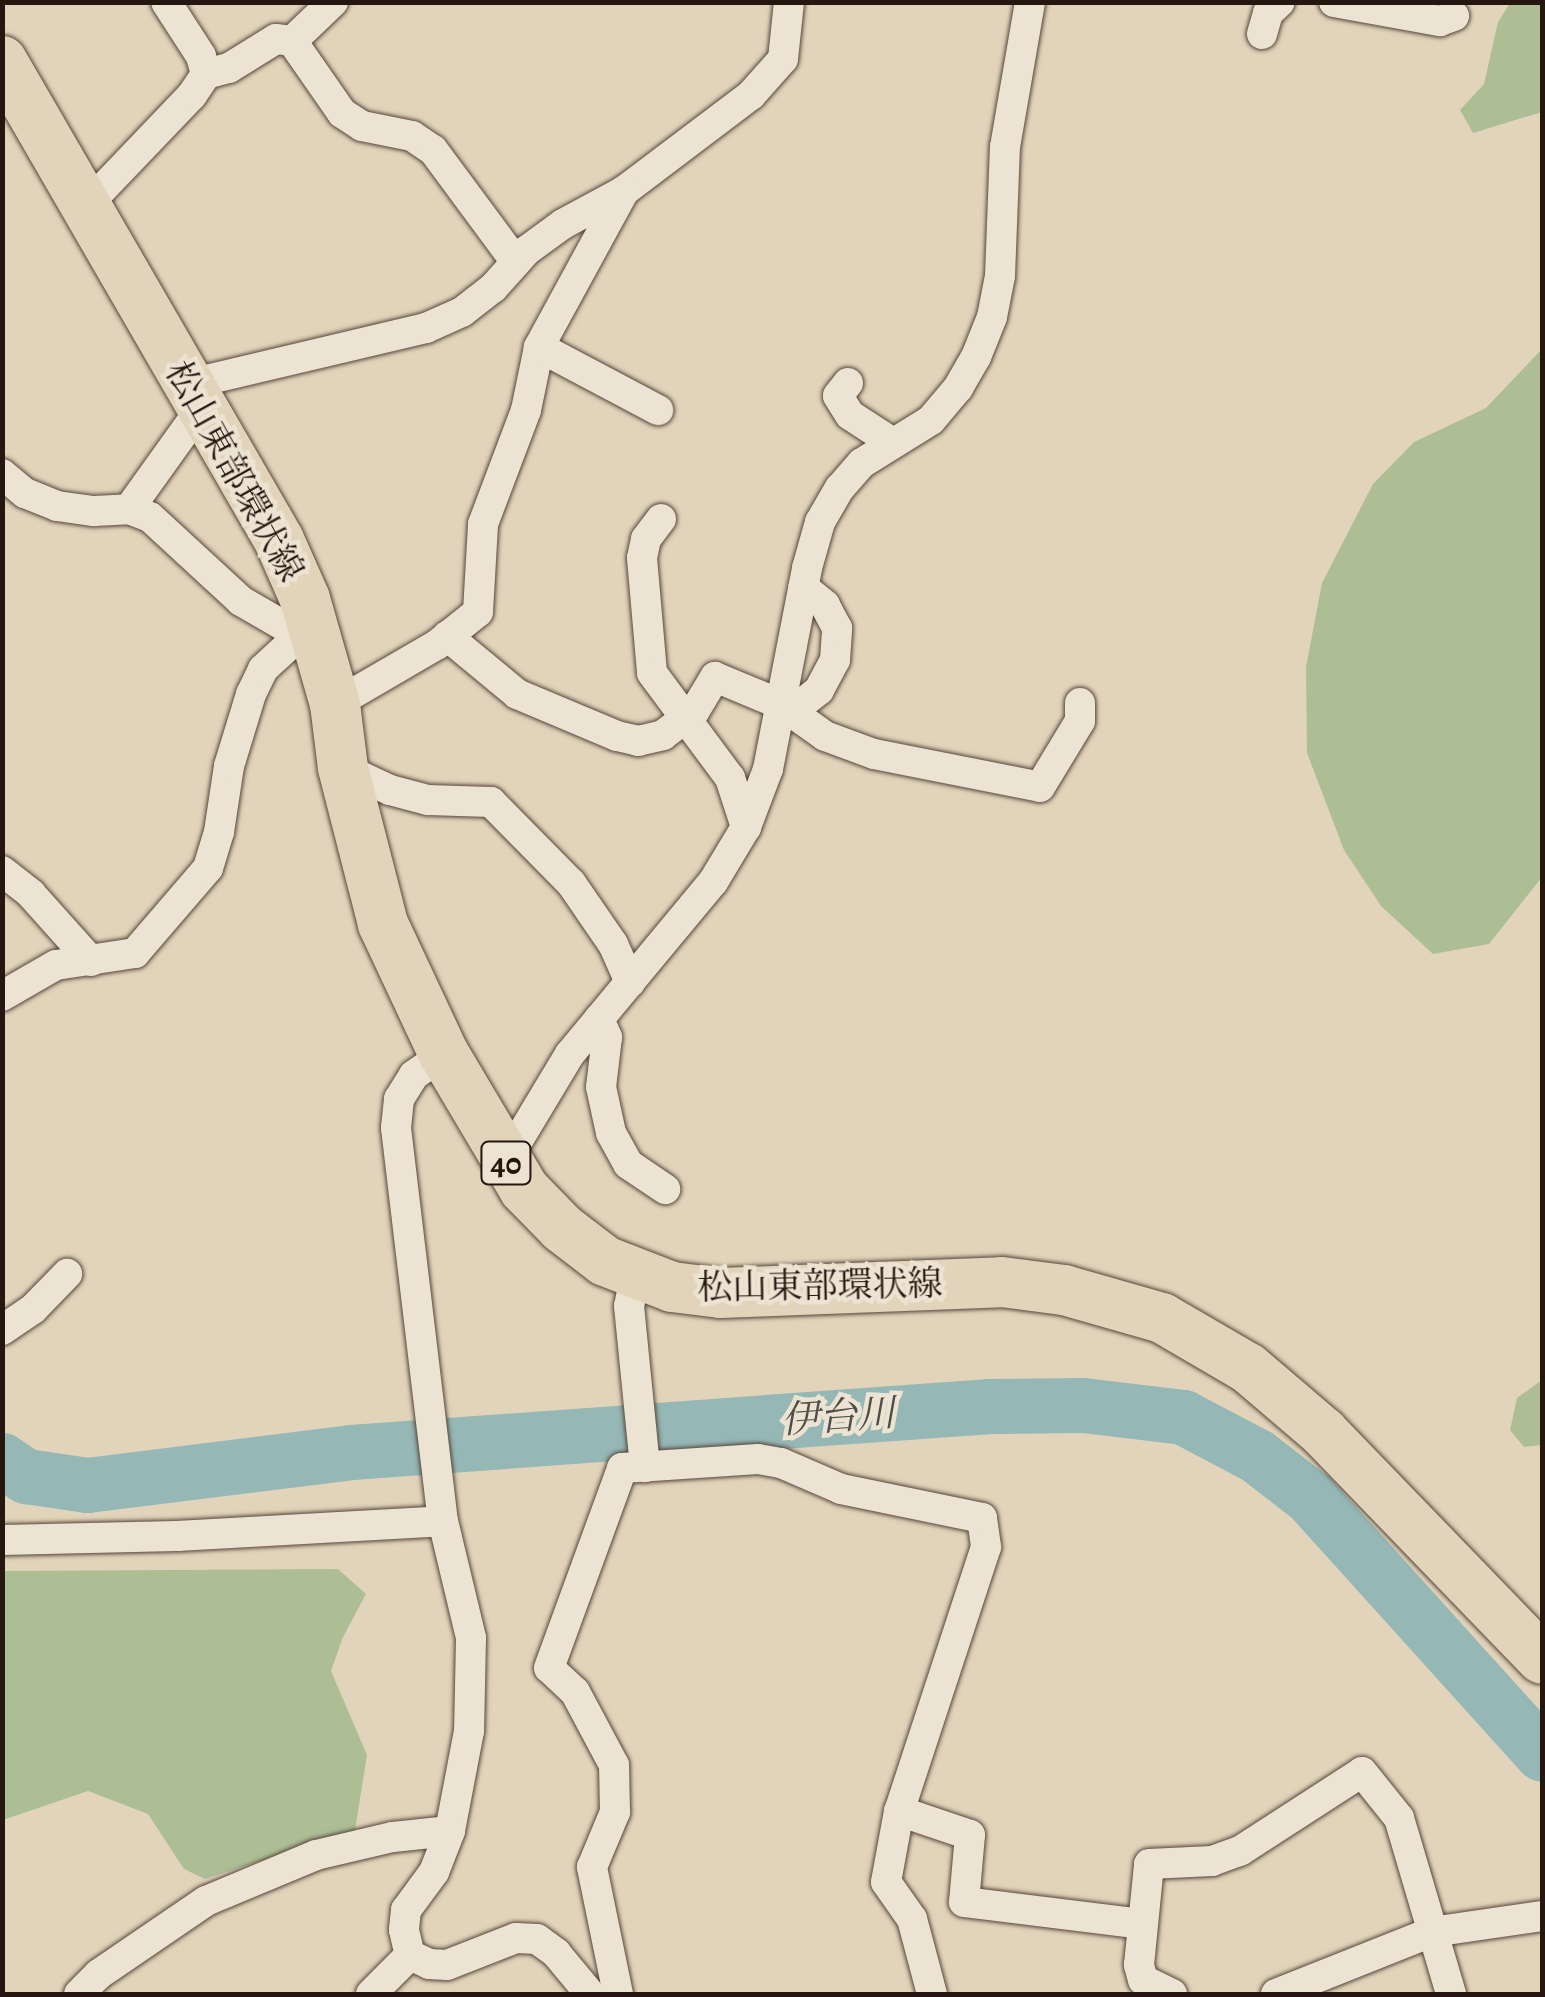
<!DOCTYPE html>
<meta charset="utf-8">
<style>
body{margin:0}
#map{position:relative;width:1545px;height:1997px;overflow:hidden;background:#e1d4ba;font-family:Alegreya,"Noto Serif JP",serif}
div>[style]{position:absolute}
.green>*{inset:0;background:#adbe95}
.river>*{height:55px;margin:-27.5px;padding:0 27.5px;transform-origin:27.5px;border-radius:27.5px;background:#95b7b6}
.roads{filter:drop-shadow(0 0 2px #55463a) drop-shadow(0 0 2px #55463a)}
.street>*{height:30px;margin:-15px;padding:0 15px;transform-origin:15px;border-radius:15px;background:#ece3d2}
.primary>*{height:50px;margin:-25px;padding:0 25px;transform-origin:25px;border-radius:25px;background:#e1d4ba}
span{translate:-50% -50%;white-space:nowrap;text-align:center;line-height:1.15;-webkit-text-stroke:9px #ece3d2;paint-order:stroke}
.shield-label span{padding:2px 8px;background:#ece3d2;border:2px solid;border-radius:8px;-webkit-text-stroke-width:0}
.shield-label{font-size:32px;color:#261610;font-weight:700}
.street-label{font-size:35px;color:#261610}
.water-label{font-size:38px;color:#4d4e4a;font-style:italic}
.frame{position:absolute;inset:0;border:5px solid #261610;pointer-events:none}
</style>
<div id="map">
<div class="green">
<div style="clip-path:polygon(1510px 3px,1542px 3px,1542px 112px,1473px 133px,1460px 110px,1484px 84px,1498px 22px)"></div>
<div style="clip-path:polygon(1542px 349px,1542px 877px,1489px 944px,1433px 954px,1381px 906px,1344px 850px,1307px 753px,1306px 667px,1322px 583px,1373px 484px,1414px 442px,1486px 408px)"></div>
<div style="clip-path:polygon(1542px 1380px,1542px 1445px,1524px 1447px,1510px 1430px,1517px 1398px)"></div>
<div style="clip-path:polygon(338px 1569px,366px 1594px,343px 1637px,331px 1671px,367px 1755px,355px 1830px,205px 1879px,184px 1869px,148px 1814px,88px 1791px,3px 1820px,3px 1571px)"></div>
</div>
<div class="river">
<div style="left:2px;top:1460px;width:29px;rotate:34deg"></div>
<div style="left:26px;top:1476px;width:62px;rotate:8.4deg"></div>
<div style="left:87px;top:1485px;width:266px;rotate:-7.1deg"></div>
<div style="left:351px;top:1452px;width:641px;rotate:-4.12deg"></div>
<div style="left:990px;top:1406px;width:93px;rotate:-0.6deg"></div>
<div style="left:1083px;top:1405px;width:101px;rotate:6.8deg"></div>
<div style="left:1183px;top:1417px;width:84px;rotate:27.8deg"></div>
<div style="left:1257px;top:1456px;width:67px;rotate:37.7deg"></div>
<div style="left:1310px;top:1497px;width:346px;rotate:47.9deg"></div>
</div>
<div class="roads">
<div class="street">
<div style="left:333px;top:2px;width:57px;rotate:136.4deg"></div>
<div style="left:292px;top:41px;width:88px;rotate:55.2deg"></div>
<div style="left:342px;top:113px;width:24px;rotate:33deg"></div>
<div style="left:362px;top:126px;width:51px;rotate:11.3deg"></div>
<div style="left:412px;top:136px;width:25px;rotate:34deg"></div>
<div style="left:433px;top:150px;width:139px;rotate:53.5deg"></div>
<div style="left:1334px;top:2px;width:108px;rotate:10.2deg"></div>
<div style="left:1440px;top:21px;width:15px;rotate:-20deg"></div>
<div style="left:1262px;top:34px;width:22px;rotate:-74deg"></div>
<div style="left:1268px;top:13px;width:16px;rotate:-43deg"></div>
<div style="left:206px;top:74px;width:24px;rotate:-15deg"></div>
<div style="left:229px;top:68px;width:55px;rotate:-31.7deg"></div>
<div style="left:276px;top:39px;width:16px;rotate:7deg"></div>
<div style="left:86px;top:206px;width:153px;rotate:-46.3deg"></div>
<div style="left:192px;top:95px;width:25px;rotate:-56deg"></div>
<div style="left:206px;top:74px;width:19px;rotate:-106deg"></div>
<div style="left:201px;top:56px;width:64px;rotate:-122.9deg"></div>
<div style="left:539px;top:347px;width:135px;rotate:27.9deg"></div>
<div style="left:848px;top:383px;width:16px;rotate:128deg"></div>
<div style="left:838px;top:396px;width:22px;rotate:58deg"></div>
<div style="left:850px;top:415px;width:51px;rotate:33.1deg"></div>
<div style="left:189px;top:384px;width:244px;rotate:-13.3deg"></div>
<div style="left:426px;top:328px;width:39px;rotate:-24deg"></div>
<div style="left:462px;top:312px;width:39px;rotate:-38deg"></div>
<div style="left:493px;top:288px;width:50px;rotate:-48.3deg"></div>
<div style="left:526px;top:251px;width:46px;rotate:-36.1deg"></div>
<div style="left:563px;top:224px;width:69px;rotate:-28.4deg"></div>
<div style="left:624px;top:191px;width:159px;rotate:-37.1deg"></div>
<div style="left:751px;top:95px;width:48px;rotate:-48.4deg"></div>
<div style="left:783px;top:59px;width:57px;rotate:-84deg"></div>
<div style="left:2px;top:474px;width:30px;rotate:40deg"></div>
<div style="left:25px;top:493px;width:35px;rotate:22deg"></div>
<div style="left:57px;top:506px;width:37px;rotate:8deg"></div>
<div style="left:94px;top:511px;width:35px;rotate:-3deg"></div>
<div style="left:129px;top:509px;width:22px;rotate:21deg"></div>
<div style="left:150px;top:517px;width:124px;rotate:42.7deg"></div>
<div style="left:241px;top:601px;width:68px;rotate:30deg"></div>
<div style="left:300px;top:635px;width:15px;rotate:-16deg"></div>
<div style="left:129px;top:509px;width:125px;rotate:-54.4deg"></div>
<div style="left:661px;top:519px;width:25px;rotate:127deg"></div>
<div style="left:646px;top:539px;width:19px;rotate:102deg"></div>
<div style="left:642px;top:558px;width:115px;rotate:85deg"></div>
<div style="left:652px;top:673px;width:131px;rotate:53.4deg"></div>
<div style="left:730px;top:778px;width:52px;rotate:71.9deg"></div>
<div style="left:447px;top:636px;width:91px;rotate:39.6deg"></div>
<div style="left:517px;top:694px;width:108px;rotate:22.8deg"></div>
<div style="left:617px;top:736px;width:22px;rotate:13deg"></div>
<div style="left:638px;top:741px;width:26px;rotate:-13deg"></div>
<div style="left:663px;top:735px;width:39px;rotate:-37deg"></div>
<div style="left:694px;top:712px;width:41px;rotate:-59deg"></div>
<div style="left:715px;top:677px;width:70px;rotate:22.6deg"></div>
<div style="left:780px;top:704px;width:55px;rotate:35.4deg"></div>
<div style="left:825px;top:736px;width:52px;rotate:20.2deg"></div>
<div style="left:874px;top:754px;width:169px;rotate:11.2deg"></div>
<div style="left:1040px;top:787px;width:77px;rotate:-58.8deg"></div>
<div style="left:1080px;top:721px;width:18px;rotate:-90deg"></div>
<div style="left:335px;top:704px;width:119px;rotate:-30.2deg"></div>
<div style="left:438px;top:644px;width:51px;rotate:-38.7deg"></div>
<div style="left:478px;top:612px;width:88px;rotate:-86.7deg"></div>
<div style="left:483px;top:524px;width:122px;rotate:-69.3deg"></div>
<div style="left:526px;top:410px;width:64px;rotate:-78.3deg"></div>
<div style="left:539px;top:347px;width:178px;rotate:-61.4deg"></div>
<div style="left:780px;top:704px;width:20px;rotate:3deg"></div>
<div style="left:800px;top:705px;width:24px;rotate:-38deg"></div>
<div style="left:819px;top:690px;width:34px;rotate:-62deg"></div>
<div style="left:835px;top:660px;width:32px;rotate:-86deg"></div>
<div style="left:837px;top:628px;width:26px;rotate:-118deg"></div>
<div style="left:825px;top:605px;width:28px;rotate:-141deg"></div>
<div style="left:343px;top:768px;width:52px;rotate:25.1deg"></div>
<div style="left:390px;top:790px;width:39px;rotate:15deg"></div>
<div style="left:428px;top:800px;width:63px;rotate:1.8deg"></div>
<div style="left:491px;top:802px;width:114px;rotate:45.4deg"></div>
<div style="left:571px;top:883px;width:74px;rotate:55.5deg"></div>
<div style="left:613px;top:944px;width:42px;rotate:65.9deg"></div>
<div style="left:2px;top:871px;width:37px;rotate:38deg"></div>
<div style="left:31px;top:894px;width:90px;rotate:48.2deg"></div>
<div style="left:2px;top:996px;width:62px;rotate:-29.9deg"></div>
<div style="left:56px;top:965px;width:80px;rotate:-8.6deg"></div>
<div style="left:135px;top:953px;width:112px;rotate:-49.3deg"></div>
<div style="left:208px;top:868px;width:38px;rotate:-73deg"></div>
<div style="left:219px;top:832px;width:67px;rotate:-81.4deg"></div>
<div style="left:229px;top:766px;width:75px;rotate:-73deg"></div>
<div style="left:251px;top:694px;width:28px;rotate:-64deg"></div>
<div style="left:263px;top:669px;width:50px;rotate:-42.6deg"></div>
<div style="left:599px;top:1019px;width:20px;rotate:66deg"></div>
<div style="left:607px;top:1037px;width:50px;rotate:96.8deg"></div>
<div style="left:601px;top:1087px;width:47px;rotate:77.7deg"></div>
<div style="left:611px;top:1133px;width:35px;rotate:61deg"></div>
<div style="left:628px;top:1164px;width:45px;rotate:34deg"></div>
<div style="left:444px;top:1054px;width:37px;rotate:145deg"></div>
<div style="left:414px;top:1075px;width:28px;rotate:122deg"></div>
<div style="left:399px;top:1099px;width:29px;rotate:96deg"></div>
<div style="left:396px;top:1128px;width:396px;rotate:83.2deg"></div>
<div style="left:443px;top:1521px;width:120px;rotate:76.5deg"></div>
<div style="left:471px;top:1638px;width:93px;rotate:91.2deg"></div>
<div style="left:469px;top:1731px;width:102px;rotate:100.8deg"></div>
<div style="left:450px;top:1831px;width:44px;rotate:111.3deg"></div>
<div style="left:434px;top:1872px;width:47px;rotate:126.4deg"></div>
<div style="left:406px;top:1910px;width:20px;rotate:96deg"></div>
<div style="left:404px;top:1930px;width:26px;rotate:77deg"></div>
<div style="left:410px;top:1955px;width:21px;rotate:25deg"></div>
<div style="left:429px;top:1964px;width:18px;rotate:3deg"></div>
<div style="left:447px;top:1965px;width:74px;rotate:-21.4deg"></div>
<div style="left:516px;top:1938px;width:21px;rotate:3deg"></div>
<div style="left:537px;top:1939px;width:24px;rotate:36deg"></div>
<div style="left:556px;top:1953px;width:53px;rotate:50.3deg"></div>
<div style="left:505px;top:1162px;width:126px;rotate:-59deg"></div>
<div style="left:570px;top:1054px;width:224px;rotate:-50.3deg"></div>
<div style="left:713px;top:882px;width:64px;rotate:-59deg"></div>
<div style="left:746px;top:827px;width:62px;rotate:-69.2deg"></div>
<div style="left:768px;top:769px;width:205px;rotate:-79deg"></div>
<div style="left:807px;top:568px;width:48px;rotate:-74.2deg"></div>
<div style="left:820px;top:522px;width:39px;rotate:-60deg"></div>
<div style="left:840px;top:488px;width:33px;rotate:-49deg"></div>
<div style="left:862px;top:463px;width:81px;rotate:-31.9deg"></div>
<div style="left:931px;top:420px;width:42px;rotate:-49.8deg"></div>
<div style="left:958px;top:388px;width:36px;rotate:-60deg"></div>
<div style="left:976px;top:357px;width:43px;rotate:-68.2deg"></div>
<div style="left:992px;top:317px;width:42px;rotate:-79deg"></div>
<div style="left:1000px;top:276px;width:129px;rotate:-87.8deg"></div>
<div style="left:1005px;top:147px;width:147px;rotate:-80.2deg"></div>
<div style="left:635px;top:1276px;width:31px;rotate:101deg"></div>
<div style="left:629px;top:1306px;width:162px;rotate:84.3deg"></div>
<div style="left:2px;top:1330px;width:37px;rotate:-34deg"></div>
<div style="left:33px;top:1309px;width:49px;rotate:-45.8deg"></div>
<div style="left:2px;top:1540px;width:175px;rotate:-1.3deg"></div>
<div style="left:177px;top:1536px;width:266px;rotate:-3.2deg"></div>
<div style="left:79px;top:1994px;width:28px;rotate:-45deg"></div>
<div style="left:99px;top:1974px;width:130px;rotate:-34.3deg"></div>
<div style="left:206px;top:1901px;width:119px;rotate:-22.7deg"></div>
<div style="left:316px;top:1855px;width:79px;rotate:-13.2deg"></div>
<div style="left:393px;top:1837px;width:57px;rotate:-6deg"></div>
<div style="left:371px;top:1994px;width:55px;rotate:-45deg"></div>
<div style="left:618px;top:1994px;width:130px;rotate:-101.6deg"></div>
<div style="left:592px;top:1867px;width:60px;rotate:-67.3deg"></div>
<div style="left:615px;top:1812px;width:47px;rotate:-91.2deg"></div>
<div style="left:614px;top:1765px;width:83px;rotate:-118.1deg"></div>
<div style="left:575px;top:1692px;width:35px;rotate:-137deg"></div>
<div style="left:549px;top:1668px;width:213px;rotate:-69.9deg"></div>
<div style="left:622px;top:1468px;width:136px;rotate:-3.8deg"></div>
<div style="left:758px;top:1459px;width:23px;rotate:10deg"></div>
<div style="left:781px;top:1463px;width:65px;rotate:23.4deg"></div>
<div style="left:841px;top:1489px;width:144px;rotate:11.6deg"></div>
<div style="left:982px;top:1518px;width:29px;rotate:82deg"></div>
<div style="left:986px;top:1547px;width:278px;rotate:108.2deg"></div>
<div style="left:932px;top:1994px;width:78px;rotate:-104.9deg"></div>
<div style="left:912px;top:1919px;width:45px;rotate:-125.1deg"></div>
<div style="left:886px;top:1882px;width:72px;rotate:-79.6deg"></div>
<div style="left:899px;top:1811px;width:75px;rotate:18.7deg"></div>
<div style="left:970px;top:1835px;width:67px;rotate:95.1deg"></div>
<div style="left:964px;top:1902px;width:180px;rotate:7deg"></div>
<div style="left:1172px;top:1994px;width:32px;rotate:-154deg"></div>
<div style="left:1143px;top:1980px;width:16px;rotate:-105deg"></div>
<div style="left:1139px;top:1965px;width:101px;rotate:-84.3deg"></div>
<div style="left:1149px;top:1864px;width:63px;rotate:-2.7deg"></div>
<div style="left:1212px;top:1861px;width:30px;rotate:-20deg"></div>
<div style="left:1240px;top:1851px;width:145px;rotate:-32.9deg"></div>
<div style="left:1362px;top:1772px;width:59px;rotate:51.2deg"></div>
<div style="left:1399px;top:1818px;width:184px;rotate:73.5deg"></div>
<div style="left:1276px;top:1994px;width:168px;rotate:-21.7deg"></div>
<div style="left:1432px;top:1932px;width:111px;rotate:-8.3deg"></div>
</div>
<div class="primary">
<div style="left:2px;top:61px;width:553px;rotate:59.96deg"></div>
<div style="left:279px;top:540px;width:64px;rotate:66.2deg"></div>
<div style="left:305px;top:599px;width:109px;rotate:74.1deg"></div>
<div style="left:335px;top:704px;width:64px;rotate:82.9deg"></div>
<div style="left:343px;top:768px;width:161px;rotate:75.6deg"></div>
<div style="left:383px;top:924px;width:144px;rotate:64.9deg"></div>
<div style="left:444px;top:1054px;width:157px;rotate:59.3deg"></div>
<div style="left:524px;top:1189px;width:54px;rotate:45.7deg"></div>
<div style="left:562px;top:1228px;width:54px;rotate:37.5deg"></div>
<div style="left:605px;top:1261px;width:72px;rotate:21.2deg"></div>
<div style="left:672px;top:1287px;width:49px;rotate:7deg"></div>
<div style="left:721px;top:1293px;width:281px;rotate:-2.2deg"></div>
<div style="left:1002px;top:1282px;width:63px;rotate:7.4deg"></div>
<div style="left:1064px;top:1290px;width:102px;rotate:15.9deg"></div>
<div style="left:1162px;top:1318px;width:99px;rotate:30.2deg"></div>
<div style="left:1248px;top:1368px;width:99px;rotate:40.5deg"></div>
<div style="left:1323px;top:1432px;width:315px;rotate:46deg"></div>
</div>
</div>
<div class="shield-label">
<span style="left:506px;top:1163px">40</span>
</div>
<div class="street-label">
<span style="left:235px;top:471px;rotate:61deg">松山東部環状線</span>
<span style="left:820px;top:1285px;rotate:-1deg">松山東部環状線</span>
</div>
<div class="water-label">
<span style="left:838px;top:1417px;rotate:-4deg">伊台川</span>
</div>
<div class="frame"></div>
</div>
